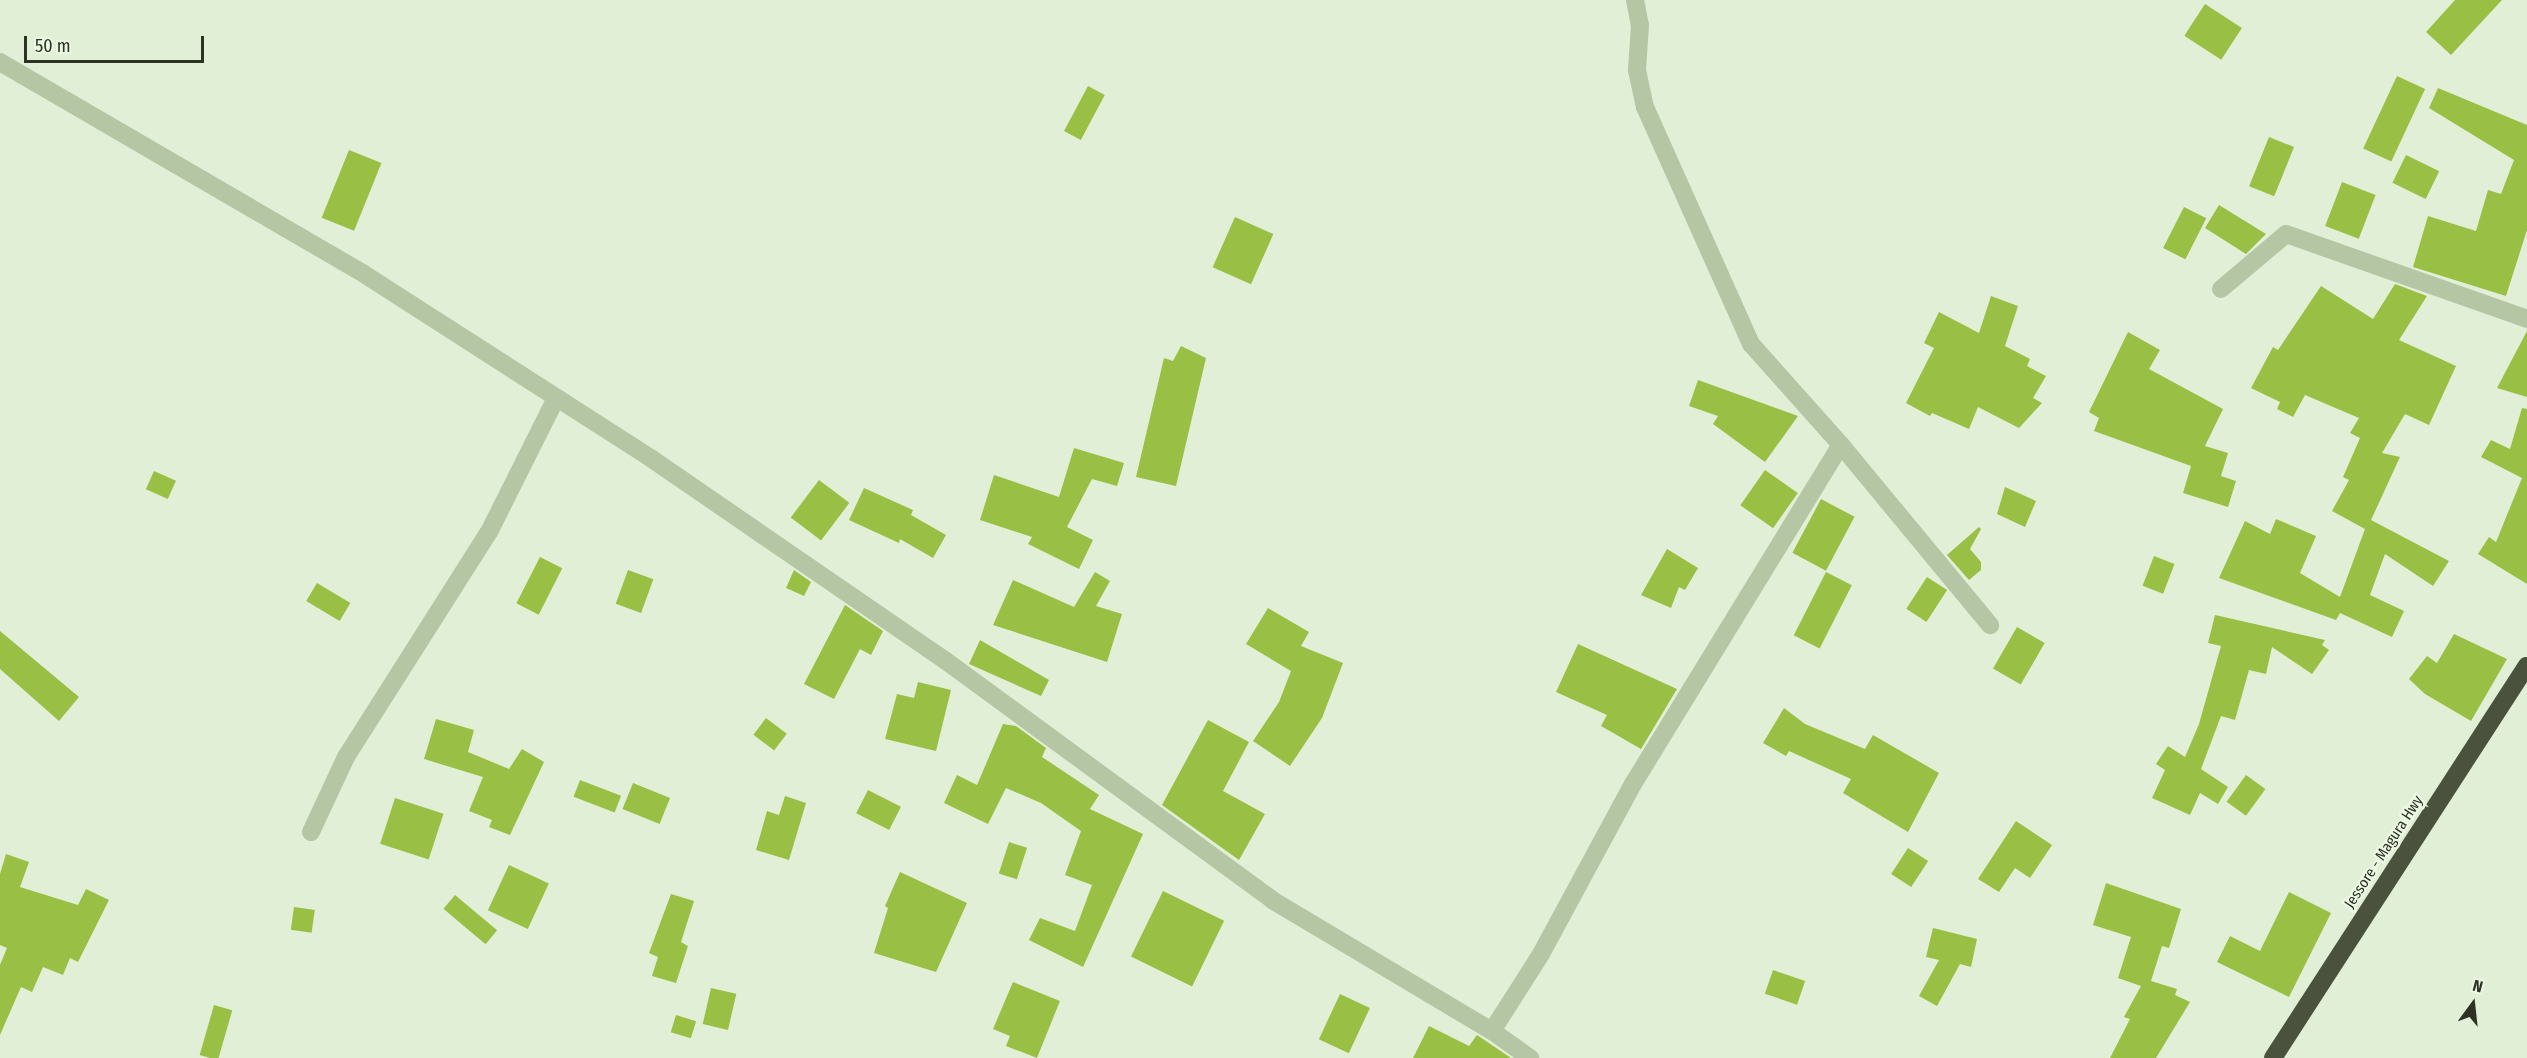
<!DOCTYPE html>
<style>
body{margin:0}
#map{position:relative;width:2527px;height:1058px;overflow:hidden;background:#e1efd7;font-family:"Fira Sans Condensed",sans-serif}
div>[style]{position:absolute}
.building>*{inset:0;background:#9abf45;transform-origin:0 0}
.minor>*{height:18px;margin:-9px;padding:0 9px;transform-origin:9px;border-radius:9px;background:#b4c6a4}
.highway>*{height:18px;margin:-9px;padding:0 9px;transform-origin:9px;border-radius:9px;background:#4a523d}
span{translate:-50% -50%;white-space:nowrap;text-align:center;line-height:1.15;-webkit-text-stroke:5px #ebf7e3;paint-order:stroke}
.street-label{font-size:15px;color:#2d3225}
.north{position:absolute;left:2443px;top:974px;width:60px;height:60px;-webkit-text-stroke:4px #ebf7e3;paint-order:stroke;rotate:15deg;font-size:16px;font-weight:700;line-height:24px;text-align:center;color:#2d3225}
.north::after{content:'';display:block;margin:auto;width:21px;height:27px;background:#2d3225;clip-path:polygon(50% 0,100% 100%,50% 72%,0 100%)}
.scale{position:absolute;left:24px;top:36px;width:180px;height:27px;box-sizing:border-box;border:3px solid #2d3225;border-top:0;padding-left:8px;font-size:18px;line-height:21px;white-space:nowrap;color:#2d3225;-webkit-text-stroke:4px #ebf7e3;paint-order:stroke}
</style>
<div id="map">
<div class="building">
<div style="clip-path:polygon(2455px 0,2502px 0,2451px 55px,2426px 32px)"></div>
<div style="left:2205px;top:4px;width:44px;height:38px;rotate:33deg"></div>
<div style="left:2397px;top:76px;width:31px;height:80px;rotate:25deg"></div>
<div style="left:1088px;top:86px;width:19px;height:51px;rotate:28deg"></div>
<div style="clip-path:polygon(2438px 88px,2527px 125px,2527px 230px,2506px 296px,2413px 267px,2428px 216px,2476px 231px,2488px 190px,2501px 194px,2514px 160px,2429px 108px)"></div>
<div style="left:2269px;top:137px;width:27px;height:53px;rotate:22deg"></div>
<div style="left:349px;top:150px;width:35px;height:73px;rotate:22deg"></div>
<div style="left:2406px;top:155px;width:37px;height:31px;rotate:26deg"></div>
<div style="left:2342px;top:182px;width:36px;height:47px;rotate:21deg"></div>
<div style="clip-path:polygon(2219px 205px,2266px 234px,2246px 254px,2205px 228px)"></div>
<div style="left:2184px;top:207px;width:25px;height:46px;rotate:27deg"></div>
<div style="left:1235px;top:217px;width:42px;height:55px;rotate:24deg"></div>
<div style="clip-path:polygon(2395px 284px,2427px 296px,2399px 340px,2456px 366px,2429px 425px,2405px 414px,2382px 453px,2400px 457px,2371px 520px,2449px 561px,2433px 586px,2385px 554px,2370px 595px,2404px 611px,2392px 637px,2340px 613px,2336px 620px,2219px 578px,2245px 521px,2270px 534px,2276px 519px,2316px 536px,2300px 573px,2340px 597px,2365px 529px,2332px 511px,2349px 480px,2343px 477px,2360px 438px,2350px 433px,2359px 418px,2305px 395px,2293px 417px,2277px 409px,2280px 402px,2251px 388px,2273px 347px,2278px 350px,2321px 286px,2373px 319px)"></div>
<div style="clip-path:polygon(1991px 296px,2018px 306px,2005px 346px,2030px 359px,2027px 366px,2046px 376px,2033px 398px,2042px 403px,2019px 428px,1978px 407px,1969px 429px,1932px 413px,1930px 416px,1906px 403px,1934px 348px,1924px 343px,1939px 312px,1979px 333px)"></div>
<div style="clip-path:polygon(2527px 331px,2527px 397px,2497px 388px)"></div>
<div style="clip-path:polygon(2128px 332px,2160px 350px,2149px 369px,2223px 409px,2205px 446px,2228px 453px,2221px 476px,2236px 481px,2228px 507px,2183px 493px,2191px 466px,2094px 431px,2099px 418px,2089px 412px)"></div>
<div style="clip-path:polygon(1181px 346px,1206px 358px,1176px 486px,1136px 477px,1164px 358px,1173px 361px)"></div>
<div style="clip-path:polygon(1698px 380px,1798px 416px,1765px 462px,1713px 424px,1718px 416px,1689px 406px)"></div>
<div style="clip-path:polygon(2522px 408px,2527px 409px,2527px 584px,2478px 554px,2489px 537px,2496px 542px,2522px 478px,2481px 457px,2491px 440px,2510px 449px)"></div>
<div style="clip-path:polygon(1074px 448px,1124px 463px,1117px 486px,1092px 479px,1067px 527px,1093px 540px,1079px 569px,1028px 544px,1032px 537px,980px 520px,994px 475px,1059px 497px)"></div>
<div style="left:1765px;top:470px;width:40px;height:43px;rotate:35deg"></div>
<div style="left:154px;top:471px;width:24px;height:20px;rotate:24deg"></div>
<div style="left:819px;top:480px;width:38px;height:47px;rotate:37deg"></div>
<div style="clip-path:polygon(2005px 487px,2036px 501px,2025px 527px,1997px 514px)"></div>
<div style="clip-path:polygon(864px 488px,913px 510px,911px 515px,946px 535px,933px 558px,900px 539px,899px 543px,849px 520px)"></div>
<div style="left:1821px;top:499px;width:38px;height:61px;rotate:28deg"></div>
<div style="clip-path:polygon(1979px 527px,1981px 529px,1970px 549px,1981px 562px,1981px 570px,1969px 580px,1947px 555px)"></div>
<div style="clip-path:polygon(1667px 549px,1698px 568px,1685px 590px,1679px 587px,1671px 608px,1641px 595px)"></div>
<div style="left:2154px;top:556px;width:22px;height:32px;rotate:21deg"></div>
<div style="left:540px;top:557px;width:25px;height:52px;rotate:27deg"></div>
<div style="left:628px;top:570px;width:27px;height:36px;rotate:20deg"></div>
<div style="clip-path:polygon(794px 570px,811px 582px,804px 596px,786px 588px)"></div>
<div style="clip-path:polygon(1095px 572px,1110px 581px,1096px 606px,1122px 614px,1107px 662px,993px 625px,1013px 580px,1074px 607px)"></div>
<div style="left:1826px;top:572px;width:29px;height:71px;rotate:27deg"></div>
<div style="left:1927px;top:577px;width:24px;height:38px;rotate:33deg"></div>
<div style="left:317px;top:583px;width:39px;height:21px;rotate:31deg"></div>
<div style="clip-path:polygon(845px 605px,883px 631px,871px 655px,860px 649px,834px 699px,804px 684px)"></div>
<div style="clip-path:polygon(1268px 608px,1309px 632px,1301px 646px,1343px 663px,1322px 718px,1290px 766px,1253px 741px,1279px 702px,1291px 671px,1246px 644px)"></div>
<div style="clip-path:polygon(2215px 615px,2325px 640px,2322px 645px,2329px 650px,2312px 674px,2272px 647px,2266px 674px,2249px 670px,2235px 720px,2221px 716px,2201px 769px,2228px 787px,2218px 804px,2200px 793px,2190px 815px,2152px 798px,2165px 770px,2156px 764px,2168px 746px,2185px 757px,2199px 724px,2221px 646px,2208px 643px)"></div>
<div style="left:2017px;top:627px;width:32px;height:48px;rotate:30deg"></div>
<div style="clip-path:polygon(0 631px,79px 697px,59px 721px,0 669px)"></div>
<div style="clip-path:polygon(2454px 634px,2507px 659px,2471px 721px,2425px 694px,2409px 679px,2427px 656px,2437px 663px)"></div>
<div style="clip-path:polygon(980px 640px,1049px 680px,1041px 696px,969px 664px)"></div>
<div style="clip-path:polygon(1578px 644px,1677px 689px,1641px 749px,1601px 726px,1607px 715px,1556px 692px)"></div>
<div style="clip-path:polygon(918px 682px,951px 690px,936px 751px,885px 739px,897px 694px,914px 698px)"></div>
<div style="clip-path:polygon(1784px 708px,1805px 724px,1865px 749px,1873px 735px,1939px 773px,1908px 832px,1843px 793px,1851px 779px,1789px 751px,1786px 756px,1763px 743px)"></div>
<div style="left:766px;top:718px;width:26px;height:21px;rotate:37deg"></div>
<div style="clip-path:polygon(436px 719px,474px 730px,468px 752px,509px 769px,522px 749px,544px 762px,510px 835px,489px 827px,492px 820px,469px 811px,483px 777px,424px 759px)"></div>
<div style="clip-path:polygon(1208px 720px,1249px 742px,1223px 791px,1265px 814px,1239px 860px,1162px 805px)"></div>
<div style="clip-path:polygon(1003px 724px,1016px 726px,1046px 748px,1042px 757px,1099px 795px,1090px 809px,1143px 834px,1083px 967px,1029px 940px,1040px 918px,1075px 931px,1092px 885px,1065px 875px,1081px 831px,1041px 803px,1006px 788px,988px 824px,944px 803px,957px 775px,977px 785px)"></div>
<div style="left:2246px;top:775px;width:24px;height:33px;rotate:36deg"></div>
<div style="left:580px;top:780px;width:44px;height:18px;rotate:21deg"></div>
<div style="left:633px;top:783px;width:40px;height:28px;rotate:22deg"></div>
<div style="left:868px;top:790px;width:37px;height:26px;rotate:27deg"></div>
<div style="clip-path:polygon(785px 796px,806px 803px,789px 860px,756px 850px,767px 811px,779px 815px)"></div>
<div style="left:395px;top:798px;width:51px;height:48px;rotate:18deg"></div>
<div style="clip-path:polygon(2016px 821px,2052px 845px,2030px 878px,2015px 868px,1999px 892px,1978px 879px)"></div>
<div style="left:1009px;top:842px;width:19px;height:33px;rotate:18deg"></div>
<div style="left:1908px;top:848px;width:24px;height:31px;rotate:33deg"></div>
<div style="clip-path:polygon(6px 854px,29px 862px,20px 887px,78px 905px,86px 889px,109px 900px,78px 962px,70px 958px,63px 975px,43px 967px,32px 992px,21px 987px,0 1035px,0 965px,7px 948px,0 945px,0 874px)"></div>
<div style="left:509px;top:865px;width:44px;height:50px;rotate:25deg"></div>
<div style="clip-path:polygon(900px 872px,967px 903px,936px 972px,874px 953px,888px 908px,885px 906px)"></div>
<div style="clip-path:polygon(2106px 883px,2181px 909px,2169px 948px,2162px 946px,2151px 981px,2177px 989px,2175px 995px,2190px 1002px,2156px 1058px,2110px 1058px,2130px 1019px,2124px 1017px,2141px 986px,2118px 978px,2131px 937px,2093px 925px)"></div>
<div style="left:1163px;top:891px;width:68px;height:73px;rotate:26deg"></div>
<div style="clip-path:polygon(2289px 892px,2331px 913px,2289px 997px,2217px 962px,2230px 936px,2260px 951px)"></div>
<div style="clip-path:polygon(671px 894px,694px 901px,681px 942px,688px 946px,676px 983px,652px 976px,658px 957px,649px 953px)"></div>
<div style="left:455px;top:895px;width:55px;height:18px;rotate:40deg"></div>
<div style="left:294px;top:907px;width:21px;height:23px;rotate:8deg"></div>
<div style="clip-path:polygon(1933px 928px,1977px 939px,1971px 967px,1960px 964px,1937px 1006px,1919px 996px,1939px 960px,1926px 957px)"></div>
<div style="left:1773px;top:970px;width:34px;height:25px;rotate:19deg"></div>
<div style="clip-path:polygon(1013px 982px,1060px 1001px,1037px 1058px,1006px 1046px,1010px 1036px,993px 1029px)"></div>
<div style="left:711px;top:988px;width:26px;height:37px;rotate:13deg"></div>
<div style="left:1340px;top:994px;width:33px;height:50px;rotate:25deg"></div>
<div style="left:214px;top:1005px;width:19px;height:52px;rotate:16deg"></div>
<div style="left:676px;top:1015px;width:21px;height:18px;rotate:17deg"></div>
<div style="clip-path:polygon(1429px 1026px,1469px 1046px,1477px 1035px,1511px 1058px,1413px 1058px)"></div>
</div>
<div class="minor">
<div style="left:1635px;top:0;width:25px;rotate:79deg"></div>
<div style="left:1640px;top:25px;width:45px;rotate:93.8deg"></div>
<div style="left:1637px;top:70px;width:38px;rotate:78deg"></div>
<div style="left:1645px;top:107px;width:260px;rotate:65.9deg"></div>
<div style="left:1751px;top:344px;width:135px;rotate:48.3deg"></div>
<div style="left:1841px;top:445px;width:234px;rotate:50.4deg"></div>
<div style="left:0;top:62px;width:421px;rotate:30.2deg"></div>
<div style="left:364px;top:274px;width:342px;rotate:32.7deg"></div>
<div style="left:652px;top:459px;width:357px;rotate:34.5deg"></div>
<div style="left:946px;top:661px;width:404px;rotate:36.2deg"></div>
<div style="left:1272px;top:900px;width:256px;rotate:30.8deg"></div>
<div style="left:1492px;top:1031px;width:47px;rotate:35.4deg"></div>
<div style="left:2221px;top:289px;width:85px;rotate:-40.2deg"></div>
<div style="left:2286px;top:234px;width:256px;rotate:19.4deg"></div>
<div style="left:311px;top:832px;width:83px;rotate:-65deg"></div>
<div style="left:346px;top:757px;width:267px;rotate:-57.6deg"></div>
<div style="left:489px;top:532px;width:150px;rotate:-63.4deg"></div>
<div style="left:1492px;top:1031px;width:91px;rotate:-57.5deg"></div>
<div style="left:1541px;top:954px;width:193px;rotate:-61.6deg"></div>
<div style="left:1633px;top:784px;width:398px;rotate:-58.5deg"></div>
</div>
<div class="highway">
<div style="left:2273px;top:1058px;width:467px;rotate:-57.1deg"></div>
</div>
<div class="street-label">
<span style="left:2384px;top:852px;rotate:-57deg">Jessore - Magura Hwy</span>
</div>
<div class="north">N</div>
<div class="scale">50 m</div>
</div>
